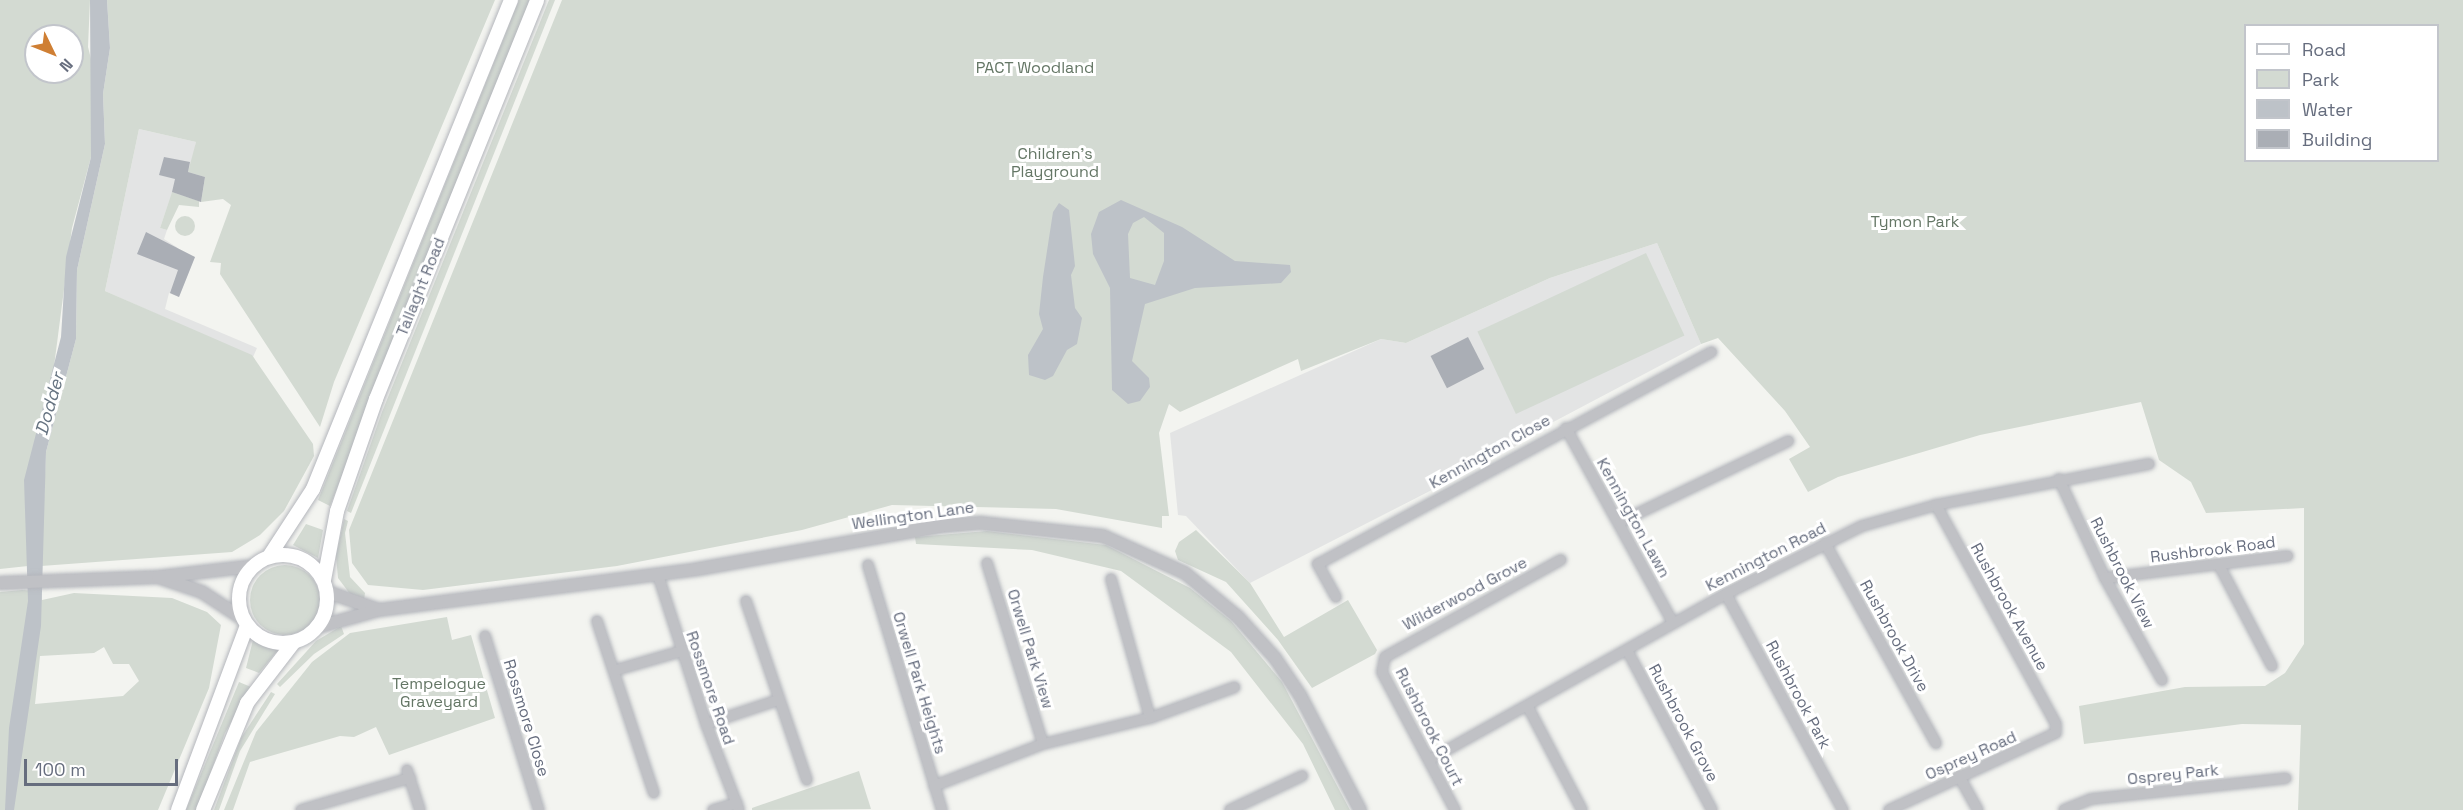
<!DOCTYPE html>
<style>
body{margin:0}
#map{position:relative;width:2463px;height:810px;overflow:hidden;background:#f3f4f0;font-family:"Space Grotesk",sans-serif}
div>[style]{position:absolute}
.built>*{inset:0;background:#e3e4e4}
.green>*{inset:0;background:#d3dad2;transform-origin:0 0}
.round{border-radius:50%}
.water>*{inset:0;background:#bdc2c8}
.building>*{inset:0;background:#aaaeb5;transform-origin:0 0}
.roads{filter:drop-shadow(0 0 2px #b4b6bc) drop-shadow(0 0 2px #b4b6bc)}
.minor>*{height:10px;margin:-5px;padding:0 5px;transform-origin:5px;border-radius:5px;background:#c0c1c5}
.tertiary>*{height:12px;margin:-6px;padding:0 6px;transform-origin:6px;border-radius:6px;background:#c0c1c5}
.secondary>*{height:14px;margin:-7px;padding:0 7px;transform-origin:7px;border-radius:7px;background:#fff}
.secondary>.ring{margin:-7px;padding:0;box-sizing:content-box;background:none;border:14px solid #fff;border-radius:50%}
span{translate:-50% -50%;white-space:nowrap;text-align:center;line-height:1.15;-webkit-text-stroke:6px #fff;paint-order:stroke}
.park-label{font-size:16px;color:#647665}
.street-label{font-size:16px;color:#666d7e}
.water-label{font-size:18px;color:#677482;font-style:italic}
.legend{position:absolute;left:2244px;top:24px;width:195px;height:138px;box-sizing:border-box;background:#fff;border:2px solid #c2c5cb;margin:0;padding:8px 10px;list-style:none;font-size:18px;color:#666d7e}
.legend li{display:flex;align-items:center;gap:12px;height:30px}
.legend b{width:30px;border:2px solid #c2c5cb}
.north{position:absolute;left:24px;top:24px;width:60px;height:60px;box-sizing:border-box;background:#fff;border:2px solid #c2c5cb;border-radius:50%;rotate:133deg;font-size:16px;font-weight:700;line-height:24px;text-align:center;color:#666d7e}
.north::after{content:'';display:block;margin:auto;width:21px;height:27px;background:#cf7f34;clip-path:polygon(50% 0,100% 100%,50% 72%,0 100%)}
.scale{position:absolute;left:24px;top:759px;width:154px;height:27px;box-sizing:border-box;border:3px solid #666d7e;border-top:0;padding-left:8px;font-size:18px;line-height:21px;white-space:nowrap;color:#666d7e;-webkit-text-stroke:4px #fff;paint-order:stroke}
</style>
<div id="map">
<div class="built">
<div style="clip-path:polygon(139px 129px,196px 142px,193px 160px,205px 177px,201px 202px,172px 193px,160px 228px,167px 230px,164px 239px,178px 248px,176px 253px,195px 257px,179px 297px,169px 293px,165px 309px,257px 348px,253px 357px,105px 291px)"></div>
<div style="clip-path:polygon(1657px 243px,1701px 344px,1540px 429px,1508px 451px,1250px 583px,1186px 516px,1178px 515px,1170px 433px,1381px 339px,1406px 343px,1550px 278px)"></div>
</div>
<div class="green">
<div style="clip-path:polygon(evenodd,0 0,90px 0,88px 47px,94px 71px,91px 157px,72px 228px,28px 566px,0 569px,0 0,36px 36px,72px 36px,72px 72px,36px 72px,36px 36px)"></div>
<div style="clip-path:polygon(107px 0,495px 0,334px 382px,320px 427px,220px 274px,221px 263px,210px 262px,231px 205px,223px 199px,201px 202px,205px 177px,188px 172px,196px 142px,139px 129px,105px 291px,252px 355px,313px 444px,314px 456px,284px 511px,260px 535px,232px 552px,41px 566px,46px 452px,76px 339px,77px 270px,105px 144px,103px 94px,110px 48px)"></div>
<div style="clip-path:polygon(519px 0,531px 0,330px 506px,318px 500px)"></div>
<div style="clip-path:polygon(549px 0,555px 0,351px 513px,347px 511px,382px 412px)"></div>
<div style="clip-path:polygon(evenodd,562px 0,2463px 0,2463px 810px,2298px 810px,2301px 725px,2242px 724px,2084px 744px,2079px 706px,2185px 687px,2265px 686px,2285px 673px,2304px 644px,2304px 508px,2206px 513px,2191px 482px,2159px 460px,2141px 402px,1980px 435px,1838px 477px,1808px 492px,1789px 459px,1810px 447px,1785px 411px,1718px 338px,1701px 344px,1657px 243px,1550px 278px,1406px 343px,1381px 339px,1301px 371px,1298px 359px,1180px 412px,1169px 404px,1159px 433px,1169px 516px,1162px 516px,1162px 528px,1056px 509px,892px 505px,802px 530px,617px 566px,423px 590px,368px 585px,352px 563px,349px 530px,562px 0,2246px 26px,2438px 26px,2438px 160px,2246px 160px,2246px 26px)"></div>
<div style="clip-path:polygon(172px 192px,199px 201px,199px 207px,179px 205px,167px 230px,160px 228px)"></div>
<div class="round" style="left:175px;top:216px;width:20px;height:20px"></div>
<div style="left:1646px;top:253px;width:91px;height:186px;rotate:65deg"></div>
<div style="clip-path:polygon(344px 519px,348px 521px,345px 533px,350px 577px,365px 593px,364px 600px,350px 594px,338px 578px,336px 556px)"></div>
<div style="clip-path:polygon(306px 524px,323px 530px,318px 558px,293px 545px)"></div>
<div style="clip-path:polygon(1196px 530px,1250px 583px,1284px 637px,1348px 600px,1377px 650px,1375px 654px,1312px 688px,1278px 640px,1226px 582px,1178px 560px,1175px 551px,1179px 542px)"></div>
<div style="clip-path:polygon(987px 531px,1106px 545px,1190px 588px,1231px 621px,1282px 682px,1350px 810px,1335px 810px,1303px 744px,1231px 652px,1121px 571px,1032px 550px,916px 544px,915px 537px)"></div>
<div class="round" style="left:250px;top:565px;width:70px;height:70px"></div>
<div style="clip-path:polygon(evenodd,22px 590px,41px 591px,42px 600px,74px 593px,172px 598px,207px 612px,221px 625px,209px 688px,158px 810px,0 810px,0 592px,22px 590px,104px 647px,113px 664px,129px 664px,139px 681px,123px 696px,35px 704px,40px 656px,94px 653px,104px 647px)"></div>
<div style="clip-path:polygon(447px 617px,452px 640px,471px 635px,495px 718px,389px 755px,376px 727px,354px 737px,340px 736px,250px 762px,233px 810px,224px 810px,256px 732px,312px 662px,350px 633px)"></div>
<div style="clip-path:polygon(341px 626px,344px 634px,314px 654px,280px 687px,277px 684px,316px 641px)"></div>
<div style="clip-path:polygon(253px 640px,278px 650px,259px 673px,246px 668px)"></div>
<div style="clip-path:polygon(239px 682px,251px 687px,225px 733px,197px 810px,186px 810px)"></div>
<div style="clip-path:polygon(271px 692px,275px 694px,240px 751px,219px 810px,214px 810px,241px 738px)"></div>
<div style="clip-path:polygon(859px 771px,871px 809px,752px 810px,752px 808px)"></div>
</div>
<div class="water">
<div style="clip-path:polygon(90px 0,107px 0,110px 48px,103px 94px,105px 144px,77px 270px,76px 339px,46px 452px,41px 626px,14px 810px,5px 810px,9px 728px,28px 601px,24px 480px,61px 337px,66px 257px,91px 157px)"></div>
<div style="clip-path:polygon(evenodd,1121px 200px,1182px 227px,1235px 261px,1290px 265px,1291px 272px,1281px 283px,1195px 288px,1145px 304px,1132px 361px,1149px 378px,1150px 387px,1140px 401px,1128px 404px,1112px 390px,1110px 288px,1093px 254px,1091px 234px,1099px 212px,1121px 200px,1144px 217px,1164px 233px,1164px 261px,1155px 285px,1130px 278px,1128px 234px,1133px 223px,1144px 217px)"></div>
<div style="clip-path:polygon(1059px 203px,1069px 210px,1075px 266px,1071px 275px,1075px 308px,1082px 318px,1077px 344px,1067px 350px,1053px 376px,1045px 380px,1029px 375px,1028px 355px,1043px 329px,1039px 314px,1043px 277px,1053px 212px)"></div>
</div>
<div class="building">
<div style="clip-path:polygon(164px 157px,190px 162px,188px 172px,205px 177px,201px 202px,172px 192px,175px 179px,159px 175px)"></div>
<div style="clip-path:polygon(146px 232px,195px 257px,179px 297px,170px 293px,178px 270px,137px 254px)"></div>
<div style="left:1468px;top:337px;width:36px;height:42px;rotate:63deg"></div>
</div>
<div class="roads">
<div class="minor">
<div style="left:1566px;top:428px;width:222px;rotate:61.2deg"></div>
<div style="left:2059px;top:479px;width:109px;rotate:65.1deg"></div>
<div style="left:2105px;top:578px;width:117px;rotate:60.8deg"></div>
<div style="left:1620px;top:522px;width:187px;rotate:-25.7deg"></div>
<div style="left:1825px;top:543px;width:229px;rotate:61deg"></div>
<div style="left:987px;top:563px;width:189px;rotate:72.8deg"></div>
<div style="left:868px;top:565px;width:256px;rotate:73.2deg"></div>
<div style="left:2219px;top:565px;width:114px;rotate:62.3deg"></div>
<div style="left:658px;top:575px;width:157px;rotate:72.1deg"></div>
<div style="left:706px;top:724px;width:92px;rotate:69deg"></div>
<div style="left:2105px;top:578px;width:184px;rotate:-6.9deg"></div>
<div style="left:1111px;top:579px;width:144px;rotate:74.3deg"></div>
<div style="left:1726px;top:594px;width:246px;rotate:61.6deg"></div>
<div style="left:1336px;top:597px;width:38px;rotate:-119deg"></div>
<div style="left:1318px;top:564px;width:447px;rotate:-28.3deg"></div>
<div style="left:746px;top:601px;width:189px;rotate:71.2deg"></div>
<div style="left:597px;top:621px;width:181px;rotate:71.7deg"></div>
<div style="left:485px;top:636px;width:182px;rotate:72.8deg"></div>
<div style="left:1627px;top:650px;width:181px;rotate:62deg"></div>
<div style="left:616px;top:670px;width:69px;rotate:-16.1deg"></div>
<div style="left:1528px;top:707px;width:116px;rotate:62.3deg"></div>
<div style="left:706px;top:724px;width:76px;rotate:-18.4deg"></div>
<div style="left:1429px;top:760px;width:340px;rotate:-29.2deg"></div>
<div style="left:1726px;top:594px;width:152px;rotate:-26.6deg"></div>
<div style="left:1862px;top:526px;width:77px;rotate:-15.8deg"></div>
<div style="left:1936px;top:505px;width:217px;rotate:-10.9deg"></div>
<div style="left:407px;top:770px;width:42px;rotate:72deg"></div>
<div style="left:1959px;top:776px;width:39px;rotate:61deg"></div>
<div style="left:934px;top:786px;width:117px;rotate:-21.1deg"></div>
<div style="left:1043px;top:744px;width:110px;rotate:-13.7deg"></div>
<div style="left:1150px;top:718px;width:90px;rotate:-20deg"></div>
<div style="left:301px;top:810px;width:114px;rotate:-16.4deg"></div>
<div style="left:713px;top:810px;width:25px;rotate:-16deg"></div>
<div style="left:1230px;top:810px;width:80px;rotate:-25.3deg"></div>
<div style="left:1455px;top:810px;width:156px;rotate:-117.9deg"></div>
<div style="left:1382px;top:672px;width:15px;rotate:-79deg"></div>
<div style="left:1385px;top:657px;width:201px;rotate:-28.9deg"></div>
<div style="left:1889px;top:810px;width:184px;rotate:-24.8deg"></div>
<div style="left:2056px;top:733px;width:9px;rotate:-90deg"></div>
<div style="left:2056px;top:724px;width:250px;rotate:-118.7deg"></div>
<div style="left:2064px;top:810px;width:29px;rotate:-22deg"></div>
<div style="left:2091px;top:799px;width:196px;rotate:-6.1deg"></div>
</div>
<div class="tertiary">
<div style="left:161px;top:578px;width:43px;rotate:18.9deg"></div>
<div style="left:202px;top:592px;width:49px;rotate:33.4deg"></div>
<div style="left:0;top:583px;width:158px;rotate:-2.2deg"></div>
<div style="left:158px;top:577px;width:96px;rotate:-6.6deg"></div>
<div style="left:328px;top:592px;width:54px;rotate:19.4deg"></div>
<div style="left:318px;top:627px;width:63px;rotate:-15.6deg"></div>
<div style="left:379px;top:610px;width:322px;rotate:-7.3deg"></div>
<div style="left:698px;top:569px;width:249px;rotate:-10deg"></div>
<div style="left:943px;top:526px;width:38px;rotate:-5deg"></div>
<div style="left:981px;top:523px;width:123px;rotate:6.1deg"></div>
<div style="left:1103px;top:536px;width:90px;rotate:24.3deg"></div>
<div style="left:1185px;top:573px;width:69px;rotate:39.7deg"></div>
<div style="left:1238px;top:617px;width:55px;rotate:47.9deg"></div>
<div style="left:1275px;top:658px;width:45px;rotate:56deg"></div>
<div style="left:1300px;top:695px;width:130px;rotate:62.4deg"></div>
</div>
<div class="secondary">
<div class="ring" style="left:239px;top:555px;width:74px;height:74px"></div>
<div style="left:270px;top:555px;width:79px;rotate:-56.9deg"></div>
<div style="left:313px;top:489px;width:528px;rotate:-67.96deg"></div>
<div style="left:324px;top:580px;width:70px;rotate:-79.3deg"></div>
<div style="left:337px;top:511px;width:119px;rotate:-70.8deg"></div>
<div style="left:376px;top:399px;width:430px;rotate:-68deg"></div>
<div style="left:178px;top:810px;width:197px;rotate:-69.5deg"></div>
<div style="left:203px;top:810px;width:116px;rotate:-67.6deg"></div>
<div style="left:247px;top:703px;width:77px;rotate:-52.4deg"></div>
</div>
</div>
<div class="park-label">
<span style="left:1035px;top:68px">PACT Woodland</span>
<span style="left:1055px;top:163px">Children's<br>Playground</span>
<span style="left:1915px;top:222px">Tymon Park</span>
<span style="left:439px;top:693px">Tempelogue<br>Graveyard</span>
</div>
<div class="street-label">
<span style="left:421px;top:287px;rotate:-68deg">Tallaght Road</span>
<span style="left:1490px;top:452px;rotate:-29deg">Kennington Close</span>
<span style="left:913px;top:516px;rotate:-8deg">Wellington Lane</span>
<span style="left:1633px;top:518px;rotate:61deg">Kennington Lawn</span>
<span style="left:2213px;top:550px;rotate:-7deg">Rushbrook Road</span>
<span style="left:1766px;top:557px;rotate:-27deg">Kennington Road</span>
<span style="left:2122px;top:573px;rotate:63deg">Rushbrook View</span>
<span style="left:1465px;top:594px;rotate:-28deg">Wilderwood Grove</span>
<span style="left:2009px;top:607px;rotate:61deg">Rushbrook Avenue</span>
<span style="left:1894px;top:636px;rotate:61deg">Rushbrook Drive</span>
<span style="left:1030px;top:649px;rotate:73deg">Orwell Park View</span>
<span style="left:919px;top:683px;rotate:73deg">Orwell Park Heights</span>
<span style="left:710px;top:688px;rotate:71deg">Rossmore Road</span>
<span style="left:1798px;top:695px;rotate:62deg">Rushbrook Park</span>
<span style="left:526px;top:718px;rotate:73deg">Rossmore Close</span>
<span style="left:1683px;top:723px;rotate:62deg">Rushbrook Grove</span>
<span style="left:1429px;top:727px;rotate:63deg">Rushbrook Court</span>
<span style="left:1971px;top:756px;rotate:-24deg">Osprey Road</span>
<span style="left:2173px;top:775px;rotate:-6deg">Osprey Park</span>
</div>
<div class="water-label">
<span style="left:50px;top:404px;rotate:-74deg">Dodder</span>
</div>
<ul class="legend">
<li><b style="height:8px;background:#fff"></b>Road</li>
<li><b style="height:16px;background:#d3dad2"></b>Park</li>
<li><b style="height:16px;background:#bdc2c8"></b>Water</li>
<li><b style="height:16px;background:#aaaeb5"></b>Building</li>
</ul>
<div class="north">N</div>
<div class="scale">100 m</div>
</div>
